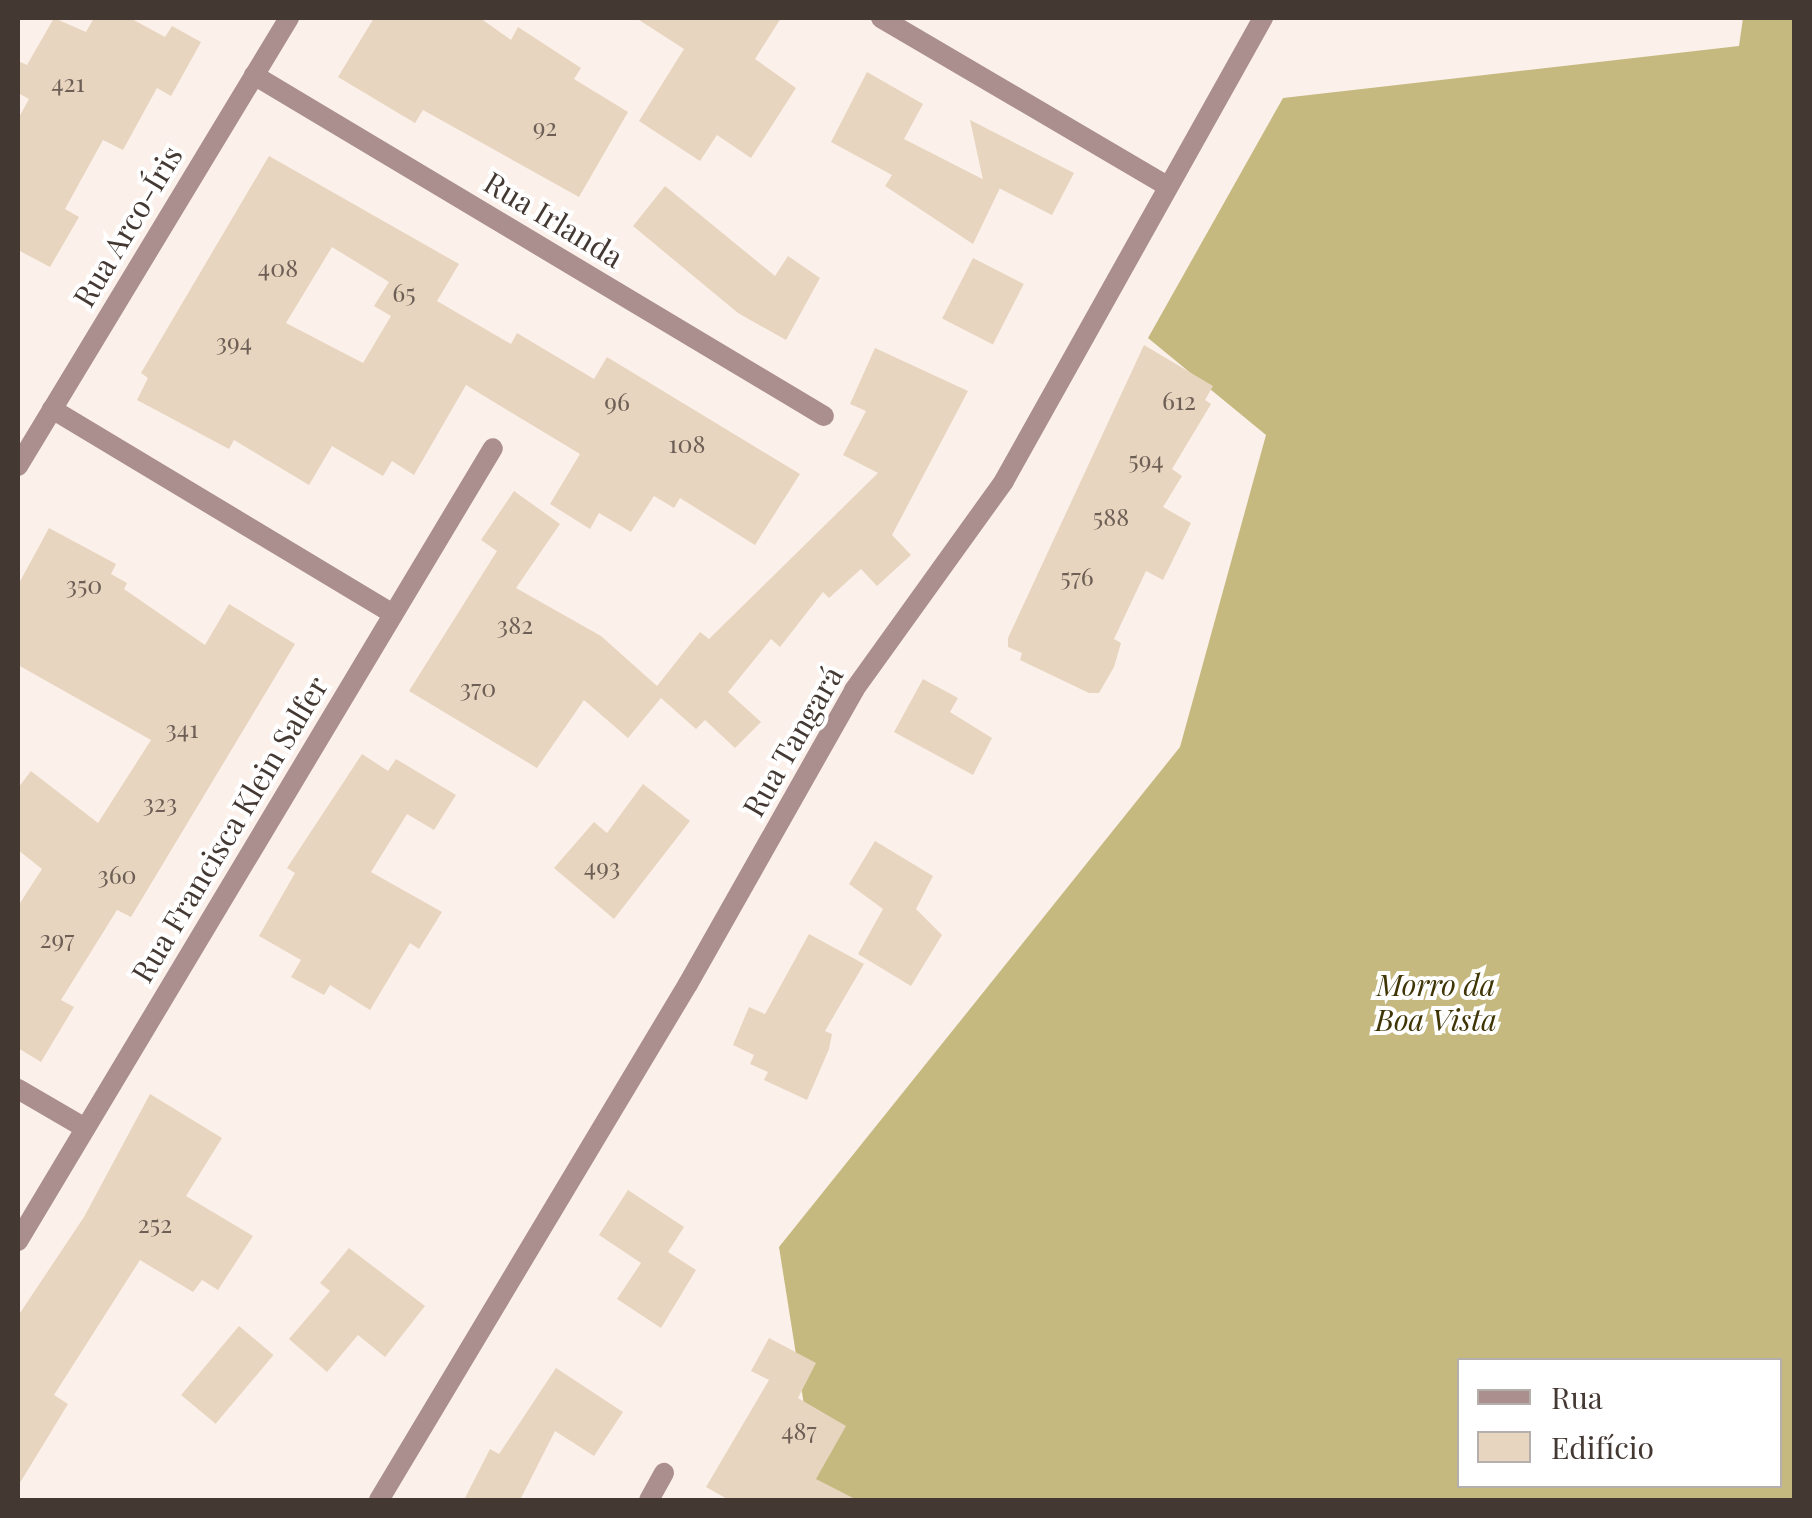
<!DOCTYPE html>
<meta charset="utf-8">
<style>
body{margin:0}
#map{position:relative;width:1812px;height:1518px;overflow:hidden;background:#fbf0ea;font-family:"Playfair Display",serif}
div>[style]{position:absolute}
.forest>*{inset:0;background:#c6b980}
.building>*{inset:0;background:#e8d5bf;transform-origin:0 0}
.street>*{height:20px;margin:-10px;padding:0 10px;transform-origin:10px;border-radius:10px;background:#ab8e8e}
span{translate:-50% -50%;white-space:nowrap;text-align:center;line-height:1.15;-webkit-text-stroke:8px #fff;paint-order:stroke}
.number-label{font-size:25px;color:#6d5f56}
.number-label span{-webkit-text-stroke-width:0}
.street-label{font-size:30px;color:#443833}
.park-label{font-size:30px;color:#3f3505;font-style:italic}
.frame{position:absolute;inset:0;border:20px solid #443833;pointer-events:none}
.legend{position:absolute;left:1457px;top:1358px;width:325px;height:130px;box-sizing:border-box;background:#fff;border:2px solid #b4afad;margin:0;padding:12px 18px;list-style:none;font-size:30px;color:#443833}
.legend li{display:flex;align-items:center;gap:20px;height:50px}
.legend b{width:50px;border:2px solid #b4afad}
</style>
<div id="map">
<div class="forest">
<div style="clip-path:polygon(evenodd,1743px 18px,1794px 18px,1794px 1500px,819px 1500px,779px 1247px,1180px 747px,1266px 435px,1148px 338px,1283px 98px,1739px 46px,1743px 18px,1460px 1360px,1780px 1360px,1780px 1486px,1460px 1486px,1460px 1360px)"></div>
</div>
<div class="building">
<div style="clip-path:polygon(54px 18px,86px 32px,94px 18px,130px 18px,165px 37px,172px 26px,201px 42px,171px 96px,157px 88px,123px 150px,103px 140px,65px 209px,79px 217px,50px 267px,18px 250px,18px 119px,29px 99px,18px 93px,18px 61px,27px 65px)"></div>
<div style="clip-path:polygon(374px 18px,480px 18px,511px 40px,518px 27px,581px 68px,574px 79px,628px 112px,579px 197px,423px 110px,415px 123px,338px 77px)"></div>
<div style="clip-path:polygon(636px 18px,781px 18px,755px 59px,796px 88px,751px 158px,717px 135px,700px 161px,639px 121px,684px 49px)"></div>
<div style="clip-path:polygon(867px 72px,923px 104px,904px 139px,1000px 188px,973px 244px,885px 186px,892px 175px,831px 142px)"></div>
<div style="clip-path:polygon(970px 120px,1074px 173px,1052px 215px,983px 180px)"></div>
<div style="clip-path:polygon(evenodd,269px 156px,459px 264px,437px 301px,511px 344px,517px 333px,594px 379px,607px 357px,800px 474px,755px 545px,680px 498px,674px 508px,654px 496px,631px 532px,599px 513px,590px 529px,550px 504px,580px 454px,466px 385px,414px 475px,392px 461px,383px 476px,332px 446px,309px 485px,234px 440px,229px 449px,137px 400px,148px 378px,141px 373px,269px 156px,332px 247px,389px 282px,374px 306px,391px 316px,363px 363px,286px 323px,332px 247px)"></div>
<div style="clip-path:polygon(665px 186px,775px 276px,788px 256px,820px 278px,786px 340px,738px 313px,633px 226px)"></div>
<div style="left:973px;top:258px;width:57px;height:68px;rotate:27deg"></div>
<div style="clip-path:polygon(1144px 345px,1213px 386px,1205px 400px,1211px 404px,1172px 469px,1182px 476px,1163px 507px,1191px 523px,1163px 580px,1146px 571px,1114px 639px,1121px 643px,1114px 667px,1099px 693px,1089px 693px,1020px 660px,1022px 653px,1008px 647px,1008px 638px)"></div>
<div style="clip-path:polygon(875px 348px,968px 391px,892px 535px,911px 555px,877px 586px,861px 569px,829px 598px,823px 592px,780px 647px,771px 639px,728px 692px,761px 722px,735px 748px,705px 720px,696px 729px,661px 698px,628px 738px,584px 700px,537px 768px,409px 691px,497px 551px,481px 540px,514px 491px,560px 524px,516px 588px,601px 636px,657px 686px,700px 632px,709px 639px,878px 473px,843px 455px,866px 411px,850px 404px)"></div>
<div style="clip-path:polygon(49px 528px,116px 564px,111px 574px,127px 583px,124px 589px,205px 645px,229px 604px,295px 644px,131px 917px,117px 910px,61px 1000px,74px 1007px,41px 1062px,18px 1048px,18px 906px,42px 869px,18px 850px,18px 788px,31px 771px,98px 823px,151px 740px,18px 665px,18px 585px)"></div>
<div style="clip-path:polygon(923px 679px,958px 698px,950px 712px,992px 738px,973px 775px,894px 732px)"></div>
<div style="clip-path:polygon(362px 754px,388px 771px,396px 759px,456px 795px,434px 830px,407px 814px,371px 872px,442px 912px,419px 949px,410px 943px,370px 1010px,330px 985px,324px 995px,291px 977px,301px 960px,259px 936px,295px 873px,287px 868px)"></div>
<div style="clip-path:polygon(643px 784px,690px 821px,614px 919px,554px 868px,594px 822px,607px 833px)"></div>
<div style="clip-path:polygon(875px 841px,933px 876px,916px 909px,942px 935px,911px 986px,858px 954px,883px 909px,849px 884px)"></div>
<div style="clip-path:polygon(809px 934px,864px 964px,825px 1031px,832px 1034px,829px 1049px,807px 1100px,764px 1080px,768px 1072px,750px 1064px,754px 1055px,733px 1045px,749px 1007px,765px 1014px)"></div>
<div style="clip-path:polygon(150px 1094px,222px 1138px,186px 1196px,253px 1236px,218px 1290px,202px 1280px,193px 1292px,140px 1260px,54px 1395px,68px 1404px,18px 1486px,18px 1316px,84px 1217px)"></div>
<div style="clip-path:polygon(628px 1190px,684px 1227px,668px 1252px,696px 1270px,661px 1328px,617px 1299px,641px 1263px,599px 1235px)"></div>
<div style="clip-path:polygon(349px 1248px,425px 1306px,385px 1357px,358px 1335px,327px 1372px,289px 1339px,330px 1291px,320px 1283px)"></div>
<div style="left:239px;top:1326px;width:45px;height:90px;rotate:40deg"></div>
<div style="clip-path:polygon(769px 1338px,816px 1363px,798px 1398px,846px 1426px,816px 1479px,857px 1500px,729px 1500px,706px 1487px,769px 1380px,751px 1371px)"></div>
<div style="clip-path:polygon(556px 1368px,623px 1412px,594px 1456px,555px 1431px,520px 1500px,464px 1500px,490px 1449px,499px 1454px)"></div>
</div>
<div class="street">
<div style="left:881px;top:18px;width:332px;rotate:30.4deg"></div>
<div style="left:254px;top:75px;width:664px;rotate:30.89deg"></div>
<div style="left:52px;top:409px;width:398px;rotate:31deg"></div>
<div style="left:18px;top:466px;width:524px;rotate:-58.83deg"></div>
<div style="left:18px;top:1089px;width:78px;rotate:30.2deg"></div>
<div style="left:18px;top:1241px;width:924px;rotate:-59.08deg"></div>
<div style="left:379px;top:1500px;width:601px;rotate:-59.09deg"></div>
<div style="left:688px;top:984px;width:338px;rotate:-60.5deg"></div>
<div style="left:854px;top:690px;width:257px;rotate:-54.3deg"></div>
<div style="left:1004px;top:481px;width:531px;rotate:-60.78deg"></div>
<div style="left:649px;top:1500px;width:31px;rotate:-61deg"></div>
</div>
<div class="number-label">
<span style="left:68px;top:82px">421</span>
<span style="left:545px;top:126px">92</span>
<span style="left:278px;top:267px">408</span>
<span style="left:404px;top:292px">65</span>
<span style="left:234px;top:341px">394</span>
<span style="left:1179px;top:400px">612</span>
<span style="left:617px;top:401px">96</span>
<span style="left:687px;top:443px">108</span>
<span style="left:1146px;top:459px">594</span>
<span style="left:1111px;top:516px">588</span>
<span style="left:1077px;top:576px">576</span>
<span style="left:84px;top:584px">350</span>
<span style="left:515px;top:624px">382</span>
<span style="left:478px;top:687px">370</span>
<span style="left:182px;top:728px">341</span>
<span style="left:160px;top:802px">323</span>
<span style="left:602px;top:866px">493</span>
<span style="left:117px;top:874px">360</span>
<span style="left:57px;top:938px">297</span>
<span style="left:155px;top:1223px">252</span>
<span style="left:799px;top:1430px">487</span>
</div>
<div class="street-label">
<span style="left:554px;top:219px;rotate:31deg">Rua Irlanda</span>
<span style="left:127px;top:226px;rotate:-59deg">Rua Arco-Íris</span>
<span style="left:792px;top:741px;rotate:-60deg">Rua Tangará</span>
<span style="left:229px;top:829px;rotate:-59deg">Rua Francisca Klein Salfer</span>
</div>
<div class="park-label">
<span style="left:1436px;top:1001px">Morro da<br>Boa Vista</span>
</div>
<div class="frame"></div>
<ul class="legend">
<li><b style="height:12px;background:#ab8e8e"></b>Rua</li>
<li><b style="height:28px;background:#e8d5bf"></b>Edifício</li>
</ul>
</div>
